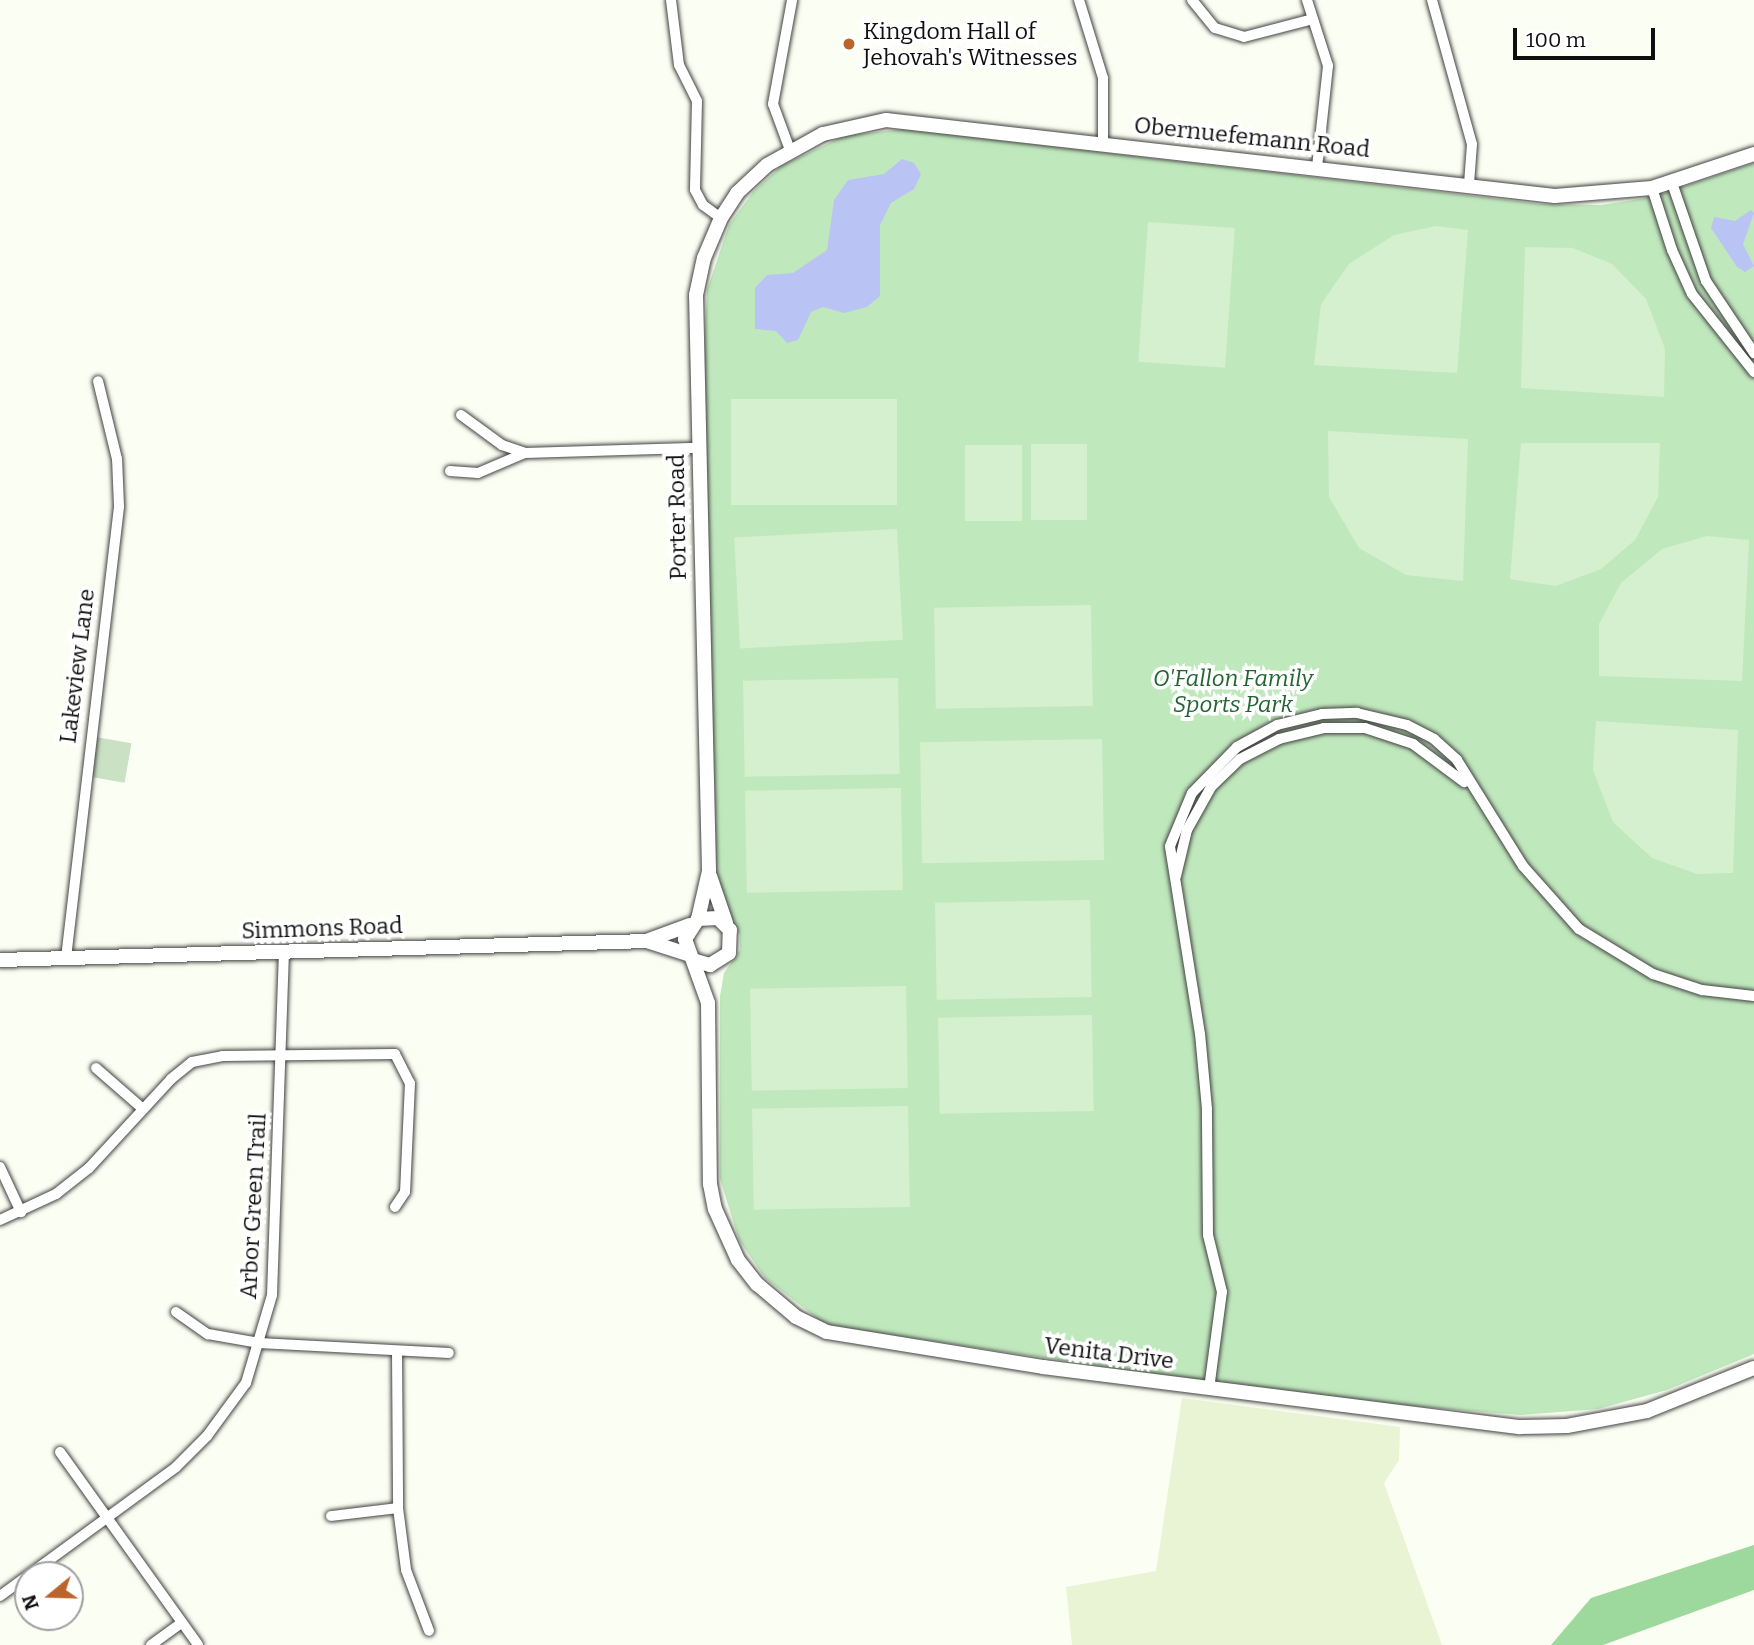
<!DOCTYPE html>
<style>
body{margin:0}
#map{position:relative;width:1754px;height:1645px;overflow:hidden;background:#fbfef2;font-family:Bitter,serif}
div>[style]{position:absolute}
.farmland>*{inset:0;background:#e8f4d3}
.green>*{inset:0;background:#c0e8bd}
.forest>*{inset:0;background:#9dd89d}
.cemetery>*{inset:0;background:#cae1c3;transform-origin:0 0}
.pitch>*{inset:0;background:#d5f0ce;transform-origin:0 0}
.water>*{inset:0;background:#b9c4f4}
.roads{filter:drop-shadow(0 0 2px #424242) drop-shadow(0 0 2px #424242)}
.minor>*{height:10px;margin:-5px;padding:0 5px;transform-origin:5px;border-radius:5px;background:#fff}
.tertiary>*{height:14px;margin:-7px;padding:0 7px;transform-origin:7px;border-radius:7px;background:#fff}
.dots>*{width:19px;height:19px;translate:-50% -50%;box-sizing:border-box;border:4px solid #fff;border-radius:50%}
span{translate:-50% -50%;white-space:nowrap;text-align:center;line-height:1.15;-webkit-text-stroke:7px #fff;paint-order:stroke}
.poi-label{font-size:23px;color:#0f0f0f}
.left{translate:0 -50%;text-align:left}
.street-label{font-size:23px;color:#0f0f0f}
.park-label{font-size:23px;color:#226532;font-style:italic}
.north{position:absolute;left:14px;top:1561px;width:70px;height:70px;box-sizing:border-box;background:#fff;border:2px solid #9f9f9f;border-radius:50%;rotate:251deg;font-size:19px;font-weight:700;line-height:28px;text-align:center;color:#0f0f0f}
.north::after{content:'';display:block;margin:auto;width:24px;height:32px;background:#ba652c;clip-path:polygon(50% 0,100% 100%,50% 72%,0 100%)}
.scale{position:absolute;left:1513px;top:28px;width:142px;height:32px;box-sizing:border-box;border:4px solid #0f0f0f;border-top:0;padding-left:9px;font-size:21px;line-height:24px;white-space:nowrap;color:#0f0f0f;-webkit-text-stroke:5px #fff;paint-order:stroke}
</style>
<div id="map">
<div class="farmland">
<div style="clip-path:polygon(1182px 1398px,1400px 1427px,1399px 1460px,1384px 1483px,1442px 1645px,1072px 1645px,1066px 1587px,1156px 1571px)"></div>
</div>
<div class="green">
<div style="clip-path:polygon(904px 129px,1541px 204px,1601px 205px,1653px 197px,1754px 163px,1754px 1354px,1667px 1390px,1598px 1409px,1521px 1415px,1399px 1405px,1145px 1373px,826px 1325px,765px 1278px,739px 1240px,720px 1179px,720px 996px,724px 973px,740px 950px,740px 935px,723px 908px,717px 886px,704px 357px,707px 290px,729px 225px,753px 192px,781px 166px,844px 136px)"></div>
</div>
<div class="forest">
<div style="clip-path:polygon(1754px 1545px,1754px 1590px,1603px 1645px,1551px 1645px,1591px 1598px)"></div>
</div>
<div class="cemetery">
<div style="left:96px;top:737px;width:36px;height:40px;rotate:10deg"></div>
</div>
<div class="pitch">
<div style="left:1148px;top:222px;width:87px;height:140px;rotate:4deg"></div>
<div style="clip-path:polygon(1436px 226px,1468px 230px,1457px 373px,1314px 365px,1321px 304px,1349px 264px,1394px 235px)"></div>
<div style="clip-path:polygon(1525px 247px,1573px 248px,1612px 264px,1646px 299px,1665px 349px,1664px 397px,1521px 388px)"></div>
<div style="left:897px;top:399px;width:106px;height:166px;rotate:90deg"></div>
<div style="clip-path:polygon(1328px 431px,1468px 439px,1463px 581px,1406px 575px,1359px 548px,1329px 497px)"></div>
<div style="clip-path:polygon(1521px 443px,1660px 443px,1658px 497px,1635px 540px,1601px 569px,1556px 586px,1510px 579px)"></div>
<div style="left:1031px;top:444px;width:56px;height:76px"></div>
<div style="left:965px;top:445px;width:57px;height:76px"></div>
<div style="left:897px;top:529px;width:111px;height:163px;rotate:87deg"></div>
<div style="clip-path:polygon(1707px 536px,1749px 540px,1742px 681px,1599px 676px,1599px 624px,1621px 583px,1662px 549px)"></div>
<div style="left:1091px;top:605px;width:101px;height:157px;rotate:89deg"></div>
<div style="left:898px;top:678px;width:96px;height:155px;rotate:89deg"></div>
<div style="clip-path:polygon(1596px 721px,1738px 730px,1733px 873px,1697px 874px,1652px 858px,1613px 822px,1593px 770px)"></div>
<div style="left:1102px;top:739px;width:121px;height:182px;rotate:89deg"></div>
<div style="left:901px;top:788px;width:102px;height:156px;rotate:89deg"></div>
<div style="left:1090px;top:900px;width:97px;height:155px;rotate:89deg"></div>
<div style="left:906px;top:986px;width:102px;height:156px;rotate:89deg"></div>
<div style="left:1092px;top:1015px;width:96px;height:154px;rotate:89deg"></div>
<div style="left:908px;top:1106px;width:101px;height:156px;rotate:89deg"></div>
</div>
<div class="water">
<div style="clip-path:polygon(902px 159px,914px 163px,921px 174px,914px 189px,891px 203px,880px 225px,880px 296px,867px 307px,844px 313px,823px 307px,811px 312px,798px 340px,787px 343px,776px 331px,755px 329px,755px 288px,767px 275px,793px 273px,827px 250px,834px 200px,848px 180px,884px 174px)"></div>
<div style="clip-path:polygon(1751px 210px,1754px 213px,1743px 244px,1754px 266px,1745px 272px,1737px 267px,1711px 228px,1714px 217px,1735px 221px)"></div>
</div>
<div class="roads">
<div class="minor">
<div style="left:671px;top:0;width:65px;rotate:83deg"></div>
<div style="left:679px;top:65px;width:40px;rotate:63.4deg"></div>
<div style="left:697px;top:101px;width:89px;rotate:91.3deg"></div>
<div style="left:695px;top:190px;width:17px;rotate:62deg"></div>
<div style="left:703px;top:205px;width:22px;rotate:36deg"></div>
<div style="left:1079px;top:0;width:82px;rotate:72.9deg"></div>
<div style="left:1103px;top:78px;width:65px;rotate:90deg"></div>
<div style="left:1192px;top:0;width:36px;rotate:51deg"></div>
<div style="left:1215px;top:28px;width:30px;rotate:17deg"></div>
<div style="left:1244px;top:37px;width:71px;rotate:-14.6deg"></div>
<div style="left:1307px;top:0;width:69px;rotate:72.3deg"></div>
<div style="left:1328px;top:66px;width:102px;rotate:96.2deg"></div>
<div style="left:1432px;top:0;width:149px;rotate:74.5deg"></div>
<div style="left:1472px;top:144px;width:40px;rotate:94.3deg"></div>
<div style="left:790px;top:150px;width:49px;rotate:-110.3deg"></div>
<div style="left:773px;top:104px;width:106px;rotate:-79.6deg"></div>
<div style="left:1672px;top:183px;width:104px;rotate:70.9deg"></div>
<div style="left:1706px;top:281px;width:87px;rotate:56.3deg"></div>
<div style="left:1652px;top:188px;width:65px;rotate:72.1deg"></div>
<div style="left:1672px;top:250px;width:48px;rotate:65.6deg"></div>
<div style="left:1692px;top:294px;width:100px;rotate:51.5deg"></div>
<div style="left:461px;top:415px;width:51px;rotate:36.2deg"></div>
<div style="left:502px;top:445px;width:24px;rotate:19deg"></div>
<div style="left:450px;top:471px;width:28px;rotate:4deg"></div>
<div style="left:478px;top:473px;width:51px;rotate:-23.1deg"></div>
<div style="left:525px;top:453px;width:173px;rotate:-1.7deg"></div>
<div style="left:1176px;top:876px;width:47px;rotate:-76.6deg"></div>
<div style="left:1187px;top:830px;width:49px;rotate:-60.8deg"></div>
<div style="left:1211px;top:787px;width:40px;rotate:-44deg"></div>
<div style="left:1240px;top:759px;width:44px;rotate:-27.1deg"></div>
<div style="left:1279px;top:739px;width:46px;rotate:-13.7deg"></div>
<div style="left:1324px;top:728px;width:41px"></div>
<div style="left:1365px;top:728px;width:51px;rotate:18.4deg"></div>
<div style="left:1413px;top:744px;width:64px;rotate:36.7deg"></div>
<div style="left:66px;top:958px;width:455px;rotate:-83.3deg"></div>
<div style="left:119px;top:506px;width:47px;rotate:-92.4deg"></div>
<div style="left:117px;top:459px;width:80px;rotate:-103.7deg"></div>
<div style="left:96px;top:1068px;width:62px;rotate:41.1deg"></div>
<div style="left:0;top:1167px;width:50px;rotate:65deg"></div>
<div style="left:0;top:1220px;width:62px;rotate:-24.9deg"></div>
<div style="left:56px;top:1194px;width:42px;rotate:-38.2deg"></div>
<div style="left:89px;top:1168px;width:121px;rotate:-47.3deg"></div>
<div style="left:171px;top:1079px;width:27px;rotate:-39deg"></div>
<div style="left:192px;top:1062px;width:31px;rotate:-11deg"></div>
<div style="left:222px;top:1056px;width:173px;rotate:-0.7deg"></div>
<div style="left:395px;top:1054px;width:33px;rotate:63deg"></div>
<div style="left:410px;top:1083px;width:109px;rotate:92.6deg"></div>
<div style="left:405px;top:1192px;width:18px;rotate:124deg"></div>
<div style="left:176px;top:1312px;width:39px;rotate:35deg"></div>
<div style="left:208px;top:1334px;width:52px;rotate:10deg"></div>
<div style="left:259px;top:1343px;width:190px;rotate:3deg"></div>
<div style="left:397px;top:1351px;width:157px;rotate:89.6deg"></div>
<div style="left:398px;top:1508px;width:63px;rotate:82.6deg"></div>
<div style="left:406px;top:1570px;width:65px;rotate:69.3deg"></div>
<div style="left:1209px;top:1389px;width:98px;rotate:-82.4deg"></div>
<div style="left:1222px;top:1292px;width:59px;rotate:-103.8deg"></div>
<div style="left:1208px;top:1235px;width:126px;rotate:-90.5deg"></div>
<div style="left:1207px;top:1109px;width:75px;rotate:-95.3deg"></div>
<div style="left:1200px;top:1034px;width:190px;rotate:-99.1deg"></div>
<div style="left:1170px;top:846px;width:57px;rotate:-67.5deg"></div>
<div style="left:1192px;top:793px;width:64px;rotate:-45.6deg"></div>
<div style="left:1237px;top:747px;width:46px;rotate:-28.8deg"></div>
<div style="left:1277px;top:725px;width:46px;rotate:-13.7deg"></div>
<div style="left:1322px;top:714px;width:35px;rotate:-2deg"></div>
<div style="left:1357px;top:713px;width:51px;rotate:13.5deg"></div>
<div style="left:1407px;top:725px;width:30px;rotate:27deg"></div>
<div style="left:1434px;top:739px;width:31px;rotate:42deg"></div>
<div style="left:1457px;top:760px;width:125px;rotate:58.1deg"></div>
<div style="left:1523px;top:866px;width:84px;rotate:48.4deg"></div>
<div style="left:1579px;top:929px;width:87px;rotate:31.3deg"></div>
<div style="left:1653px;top:974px;width:52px;rotate:18.1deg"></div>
<div style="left:1702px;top:990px;width:52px;rotate:6.6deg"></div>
<div style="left:60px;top:1452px;width:237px;rotate:54.4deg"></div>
<div style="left:331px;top:1516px;width:67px;rotate:-6.8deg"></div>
<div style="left:0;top:1596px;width:218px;rotate:-36.2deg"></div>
<div style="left:176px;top:1467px;width:44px;rotate:-45deg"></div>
<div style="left:207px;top:1436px;width:66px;rotate:-53.7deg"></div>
<div style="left:246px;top:1383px;width:92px;rotate:-73.5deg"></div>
<div style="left:272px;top:1295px;width:342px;rotate:-88deg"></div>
<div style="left:151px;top:1645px;width:37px;rotate:-36deg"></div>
</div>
<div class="tertiary">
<div style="left:710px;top:876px;width:50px;rotate:71.2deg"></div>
<div style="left:698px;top:919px;width:49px;rotate:-77.1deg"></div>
<div style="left:709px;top:871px;width:576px;rotate:-91.29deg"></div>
<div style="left:696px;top:295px;width:38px;rotate:-78deg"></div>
<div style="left:704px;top:258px;width:43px;rotate:-67deg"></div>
<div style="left:721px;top:218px;width:30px;rotate:-57deg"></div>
<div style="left:737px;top:193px;width:41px;rotate:-43deg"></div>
<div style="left:767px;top:165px;width:64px;rotate:-29deg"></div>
<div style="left:823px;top:134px;width:65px;rotate:-12.5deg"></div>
<div style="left:886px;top:120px;width:673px;rotate:6.48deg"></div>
<div style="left:1555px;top:196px;width:97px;rotate:-4.7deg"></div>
<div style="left:1652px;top:188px;width:108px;rotate:-18.4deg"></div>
<div style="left:647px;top:941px;width:45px;rotate:18deg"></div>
<div style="left:0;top:960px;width:646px;rotate:-1.68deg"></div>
<div style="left:646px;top:941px;width:47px;rotate:-20deg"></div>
<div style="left:696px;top:961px;width:15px;rotate:16deg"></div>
<div style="left:710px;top:965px;width:22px;rotate:-32deg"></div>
<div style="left:729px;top:953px;width:23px;rotate:-88deg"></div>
<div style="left:730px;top:930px;width:17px;rotate:-135deg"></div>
<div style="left:718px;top:918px;width:20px;rotate:177deg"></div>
<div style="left:698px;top:919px;width:24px;rotate:123deg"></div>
<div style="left:685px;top:939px;width:68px;rotate:70.2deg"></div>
<div style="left:708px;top:1003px;width:181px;rotate:89.4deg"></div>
<div style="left:710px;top:1184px;width:25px;rotate:79deg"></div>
<div style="left:715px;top:1209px;width:56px;rotate:65.7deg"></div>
<div style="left:738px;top:1260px;width:31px;rotate:52deg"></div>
<div style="left:757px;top:1284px;width:51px;rotate:40.2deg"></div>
<div style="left:796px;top:1317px;width:34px;rotate:26deg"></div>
<div style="left:827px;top:1332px;width:219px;rotate:9.2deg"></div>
<div style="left:1043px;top:1367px;width:481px;rotate:7.2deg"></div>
<div style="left:1520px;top:1427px;width:47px;rotate:-1.2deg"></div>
<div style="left:1567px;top:1426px;width:81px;rotate:-10.6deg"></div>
<div style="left:1647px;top:1411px;width:115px;rotate:-21.9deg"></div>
</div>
</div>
<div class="dots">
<div style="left:849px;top:44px;background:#ba652c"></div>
</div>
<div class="poi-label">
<span class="left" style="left:863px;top:44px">Kingdom Hall of<br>Jehovah's Witnesses</span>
</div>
<div class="street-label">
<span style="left:1252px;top:137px;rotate:6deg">Obernuefemann Road</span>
<span style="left:677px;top:517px;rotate:-91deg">Porter Road</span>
<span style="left:77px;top:666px;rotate:-83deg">Lakeview Lane</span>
<span style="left:322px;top:928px;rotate:-2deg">Simmons Road</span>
<span style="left:253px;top:1206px;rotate:-87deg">Arbor Green Trail</span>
<span style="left:1109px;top:1353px;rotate:7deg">Venita Drive</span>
</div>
<div class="park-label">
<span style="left:1233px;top:691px">O'Fallon Family<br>Sports Park</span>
</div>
<div class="north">N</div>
<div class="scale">100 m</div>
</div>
